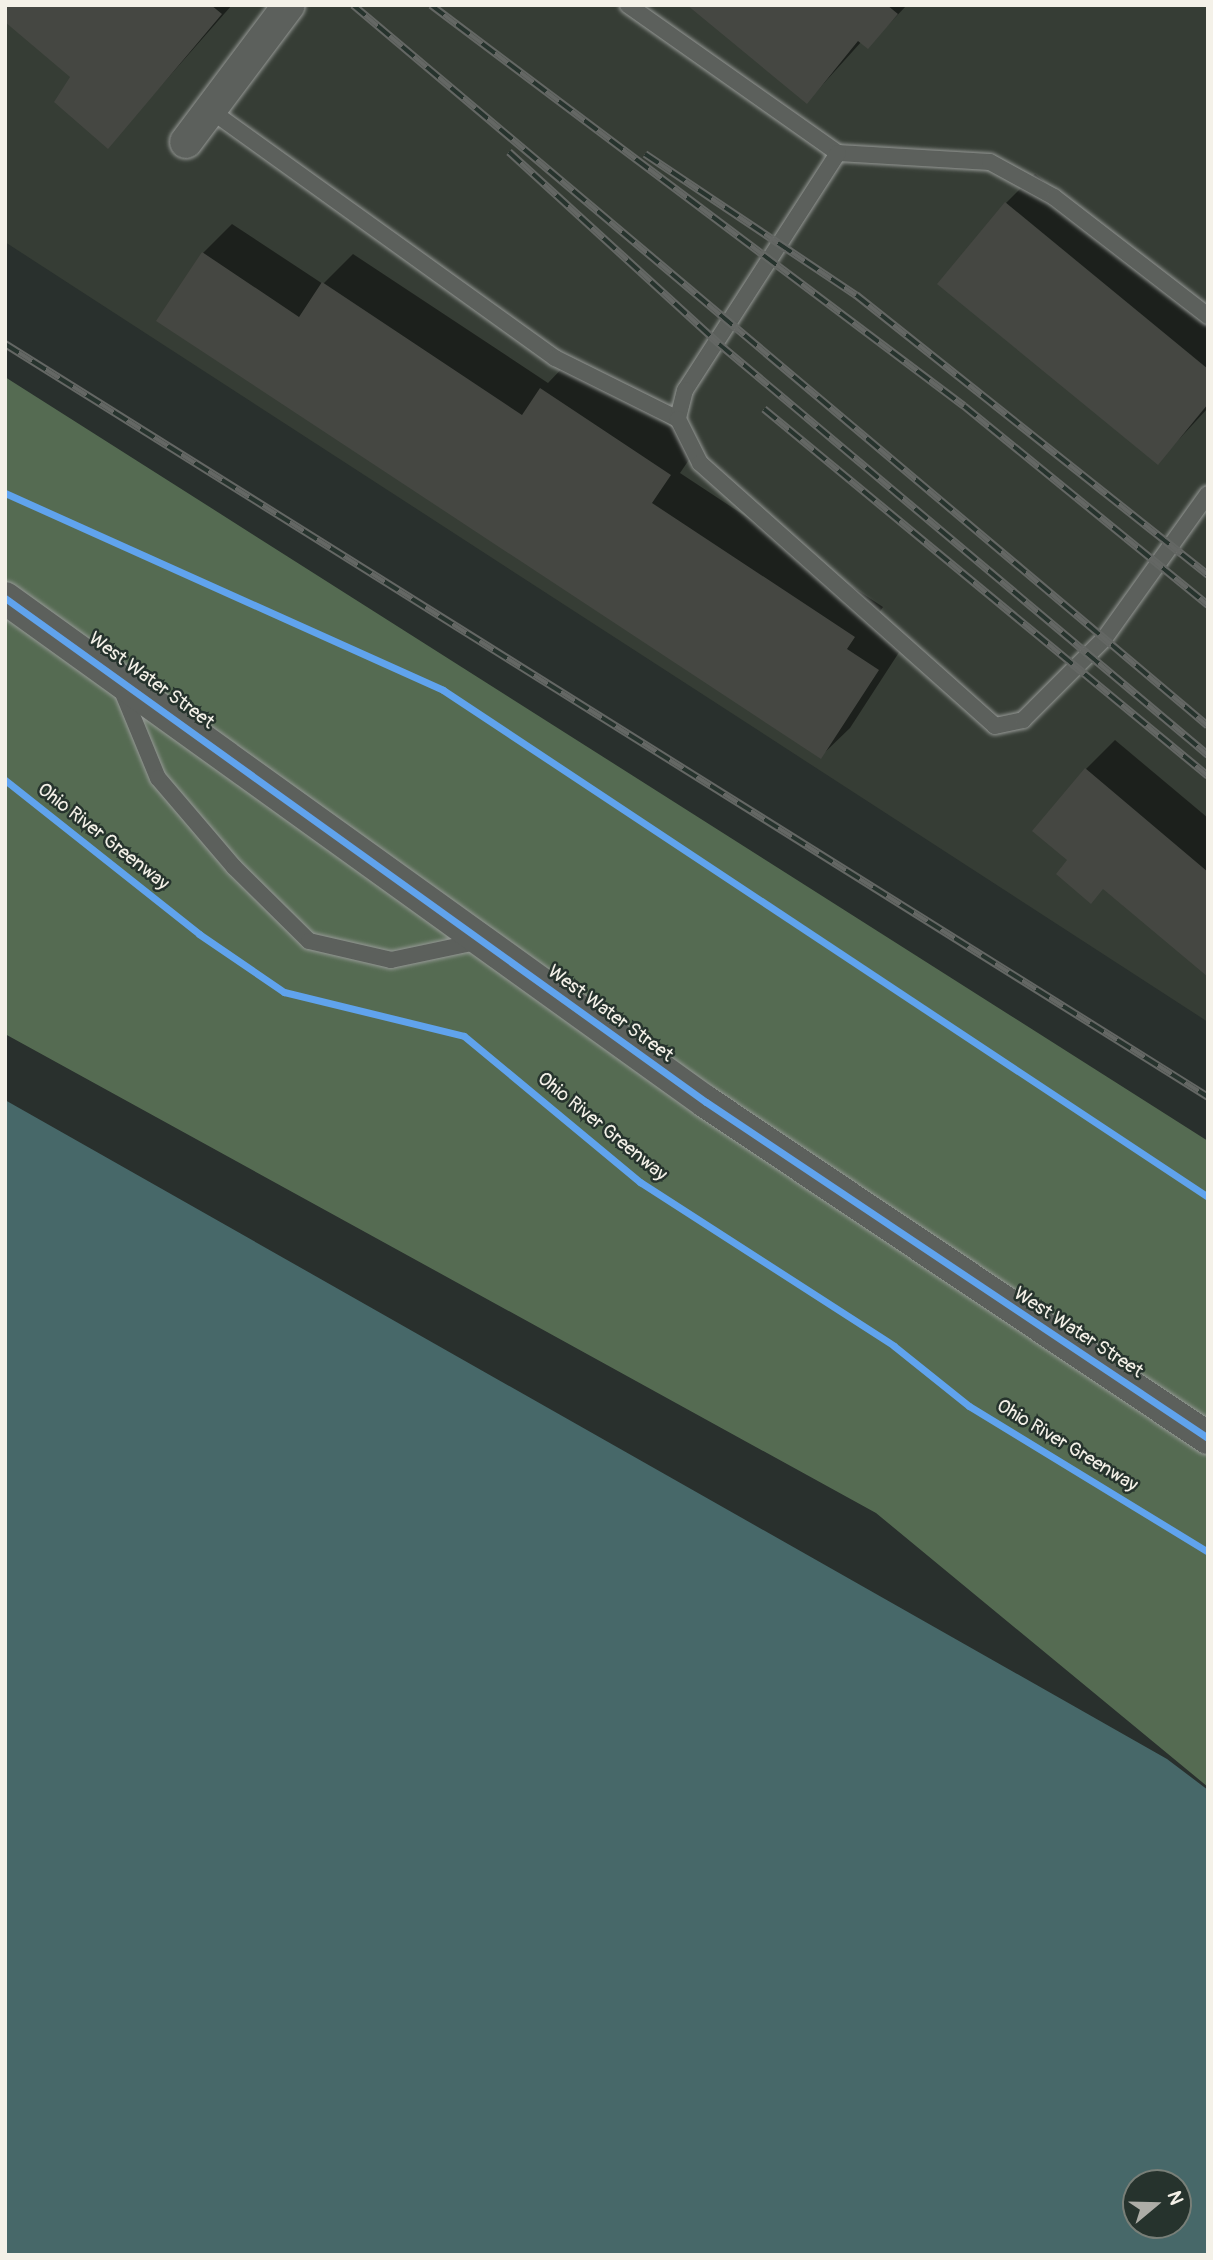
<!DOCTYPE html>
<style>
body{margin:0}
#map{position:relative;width:1213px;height:2260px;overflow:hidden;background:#29302d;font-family:Pangolin,sans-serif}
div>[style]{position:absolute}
.built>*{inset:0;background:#363d35}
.green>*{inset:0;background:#556b52}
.water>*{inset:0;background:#476869}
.shadow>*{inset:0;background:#0007}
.building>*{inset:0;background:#454742}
.roads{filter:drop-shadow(0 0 2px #969996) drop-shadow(0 0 2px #969996)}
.service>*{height:16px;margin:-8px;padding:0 8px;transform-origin:8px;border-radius:8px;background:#5c605c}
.minor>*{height:32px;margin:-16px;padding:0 16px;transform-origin:16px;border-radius:16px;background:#5c605c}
.rail>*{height:8px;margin-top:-4px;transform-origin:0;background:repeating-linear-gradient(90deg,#26332d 0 16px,#646764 0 32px);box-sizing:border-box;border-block:2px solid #646764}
.cycleway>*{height:7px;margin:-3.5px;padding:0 3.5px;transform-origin:3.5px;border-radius:3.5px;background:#60a3ed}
span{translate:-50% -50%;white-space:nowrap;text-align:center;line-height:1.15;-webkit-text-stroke:5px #26332d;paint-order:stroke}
.street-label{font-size:19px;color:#f4f1e8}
.frame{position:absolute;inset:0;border:7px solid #f4f1e8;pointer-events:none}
.north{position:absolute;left:1122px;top:2169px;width:70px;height:70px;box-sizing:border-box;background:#26332d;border:2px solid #787f78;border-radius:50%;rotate:71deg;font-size:19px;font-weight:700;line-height:28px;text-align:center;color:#f4f1e8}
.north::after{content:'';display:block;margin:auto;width:24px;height:32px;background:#adada7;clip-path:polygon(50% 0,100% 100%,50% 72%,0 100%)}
</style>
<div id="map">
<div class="built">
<div style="clip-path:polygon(5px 5px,1208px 5px,1208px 1022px,5px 242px)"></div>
</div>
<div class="green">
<div style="clip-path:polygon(5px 377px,1208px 1141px,1208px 1787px,876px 1513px,5px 1034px)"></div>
</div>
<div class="water">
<div style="clip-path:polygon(evenodd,5px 1100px,1167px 1759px,1208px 1790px,1208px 2255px,5px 2255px,5px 1100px,1136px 2183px,1178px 2183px,1178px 2225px,1136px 2225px,1136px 2183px)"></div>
</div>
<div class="shadow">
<div style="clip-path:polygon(5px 5px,232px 5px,108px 146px,72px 77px)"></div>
<div style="clip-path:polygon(690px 5px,907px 5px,868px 46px,862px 41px,807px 102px)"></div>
<div style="clip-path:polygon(1035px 174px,1208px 315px,1208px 408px,1157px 463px,1006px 203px)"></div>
<div style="clip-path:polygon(232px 224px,323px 284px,353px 254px,548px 383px,570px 360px,699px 445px,680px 473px,883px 607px,875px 619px,907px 640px,850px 728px,820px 757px,203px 253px)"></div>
<div style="clip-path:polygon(1115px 740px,1208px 818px,1208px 975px,1069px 860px,1086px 769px)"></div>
</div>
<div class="building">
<div style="clip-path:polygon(5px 5px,211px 5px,222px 14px,108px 149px,54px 102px,70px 77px,5px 22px)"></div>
<div style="clip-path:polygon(687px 5px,887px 5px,898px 14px,868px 49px,858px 41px,807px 104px)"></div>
<div style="clip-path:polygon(1005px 202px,1208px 369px,1208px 404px,1158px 465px,937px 284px)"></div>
<div style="clip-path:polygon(202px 252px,299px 317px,322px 282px,522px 415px,540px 388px,671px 475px,652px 503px,855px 637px,847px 649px,879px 670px,821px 759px,156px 321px)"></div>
<div style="clip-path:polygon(1085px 768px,1208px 872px,1208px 977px,1103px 889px,1091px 904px,1056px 874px,1067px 860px,1032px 831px)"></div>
</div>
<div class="roads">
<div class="service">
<div style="left:628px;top:5px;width:257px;rotate:35.2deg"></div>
<div style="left:838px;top:153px;width:152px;rotate:3.4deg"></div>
<div style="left:990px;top:162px;width:73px;rotate:28.7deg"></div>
<div style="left:1054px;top:197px;width:195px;rotate:37.7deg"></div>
<div style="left:210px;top:110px;width:425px;rotate:35.7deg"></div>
<div style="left:555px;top:358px;width:137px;rotate:26.4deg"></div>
<div style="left:838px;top:153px;width:282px;rotate:122.8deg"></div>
<div style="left:685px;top:390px;width:30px;rotate:104deg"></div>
<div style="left:678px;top:419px;width:49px;rotate:63.4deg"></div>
<div style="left:700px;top:463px;width:395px;rotate:41.7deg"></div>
<div style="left:995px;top:726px;width:29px;rotate:-12deg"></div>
<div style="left:1023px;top:720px;width:115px;rotate:-45deg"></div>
<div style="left:1104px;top:639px;width:178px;rotate:-54.4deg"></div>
<div style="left:120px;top:686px;width:100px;rotate:67.6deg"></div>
<div style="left:158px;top:778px;width:117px;rotate:49.5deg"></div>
<div style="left:234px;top:867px;width:105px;rotate:44.6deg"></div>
<div style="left:309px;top:941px;width:84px;rotate:13deg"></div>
<div style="left:391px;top:960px;width:92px;rotate:-11.9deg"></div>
</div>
<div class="minor">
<div style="left:186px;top:142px;width:171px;rotate:-53.1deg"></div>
<div style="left:5px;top:598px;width:863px;rotate:35.72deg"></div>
<div style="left:706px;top:1102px;width:604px;rotate:33.8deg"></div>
</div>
</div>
<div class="rail">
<div style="left:353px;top:5px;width:1118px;rotate:40.14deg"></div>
<div style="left:431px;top:5px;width:667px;rotate:36.96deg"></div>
<div style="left:964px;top:406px;width:315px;rotate:39.2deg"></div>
<div style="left:509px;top:152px;width:285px;rotate:42.4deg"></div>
<div style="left:719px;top:344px;width:639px;rotate:40.05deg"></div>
<div style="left:645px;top:154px;width:254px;rotate:33.8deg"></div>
<div style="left:856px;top:295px;width:450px;rotate:38.5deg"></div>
<div style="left:5px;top:344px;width:1419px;rotate:32.04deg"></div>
<div style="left:764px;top:409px;width:576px;rotate:39.58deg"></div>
</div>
<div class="cycleway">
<div style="left:5px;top:493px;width:480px;rotate:24.2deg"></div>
<div style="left:443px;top:690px;width:918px;rotate:33.53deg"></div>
<div style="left:5px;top:598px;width:863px;rotate:35.72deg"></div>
<div style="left:706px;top:1102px;width:604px;rotate:33.8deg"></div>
<div style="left:5px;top:780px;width:248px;rotate:38.4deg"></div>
<div style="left:199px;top:934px;width:103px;rotate:34.3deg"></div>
<div style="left:284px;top:992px;width:185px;rotate:13.7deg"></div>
<div style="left:464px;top:1036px;width:229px;rotate:39.7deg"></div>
<div style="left:640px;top:1182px;width:302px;rotate:32.8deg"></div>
<div style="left:894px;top:1346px;width:96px;rotate:38.7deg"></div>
<div style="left:969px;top:1406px;width:280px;rotate:31.4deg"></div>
</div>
<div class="street-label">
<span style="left:151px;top:681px;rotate:36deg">West Water Street</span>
<span style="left:103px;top:837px;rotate:38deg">Ohio River Greenway</span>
<span style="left:610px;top:1014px;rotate:36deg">West Water Street</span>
<span style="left:602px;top:1127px;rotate:39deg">Ohio River Greenway</span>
<span style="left:1078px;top:1333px;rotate:33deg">West Water Street</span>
<span style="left:1067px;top:1446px;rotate:31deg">Ohio River Greenway</span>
</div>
<div class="frame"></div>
<div class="north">N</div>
</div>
